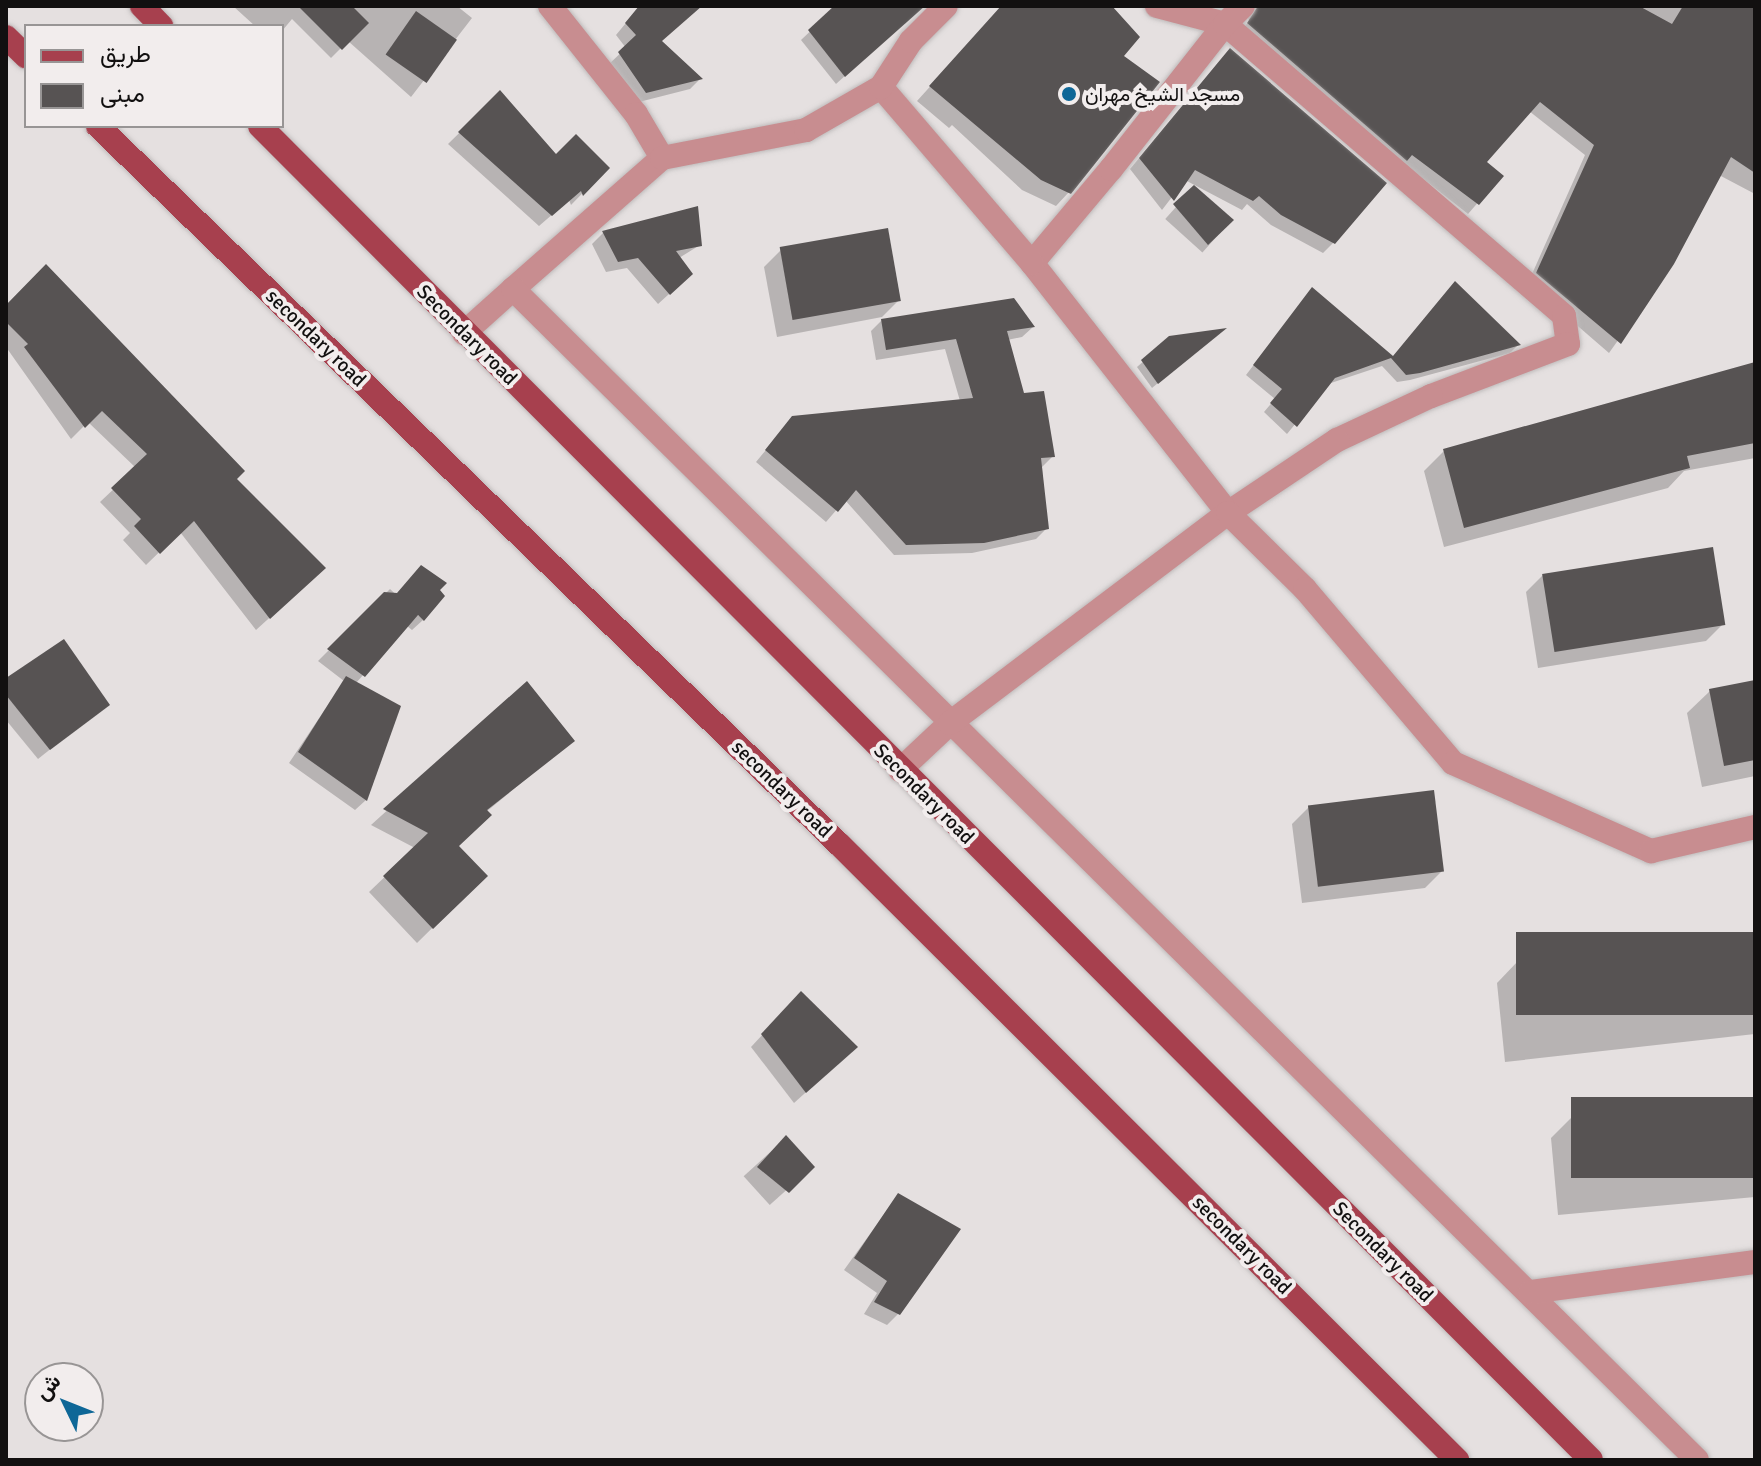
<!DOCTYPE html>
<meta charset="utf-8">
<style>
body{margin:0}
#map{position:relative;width:1761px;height:1466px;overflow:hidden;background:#e5e0e0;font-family:Signika,Vazirmatn,sans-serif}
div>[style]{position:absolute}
.shadow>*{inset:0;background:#0003;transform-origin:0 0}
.building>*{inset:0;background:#575353;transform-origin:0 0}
.roads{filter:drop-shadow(0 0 2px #bfbbbb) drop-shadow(0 0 2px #bfbbbb)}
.minor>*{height:24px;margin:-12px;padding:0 12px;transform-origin:12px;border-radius:12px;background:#c88d90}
.major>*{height:24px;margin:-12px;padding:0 12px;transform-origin:12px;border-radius:12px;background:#a7404e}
.dots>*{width:22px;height:22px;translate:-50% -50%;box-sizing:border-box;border:4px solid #f2eded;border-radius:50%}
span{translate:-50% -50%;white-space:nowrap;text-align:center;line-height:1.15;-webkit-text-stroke:8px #f2eded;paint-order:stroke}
.poi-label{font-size:20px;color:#121010}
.left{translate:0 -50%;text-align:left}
.street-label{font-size:20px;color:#121010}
.frame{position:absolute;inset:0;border:8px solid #121010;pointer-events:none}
.legend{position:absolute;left:24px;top:24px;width:260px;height:104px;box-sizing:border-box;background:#f2eded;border:2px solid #989595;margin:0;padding:10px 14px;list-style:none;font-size:24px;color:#121010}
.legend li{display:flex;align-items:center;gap:16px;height:40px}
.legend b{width:40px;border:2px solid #989595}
.north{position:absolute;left:24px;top:1362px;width:80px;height:80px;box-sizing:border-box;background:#f2eded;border:2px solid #989595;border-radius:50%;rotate:313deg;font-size:22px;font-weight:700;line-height:32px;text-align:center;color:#121010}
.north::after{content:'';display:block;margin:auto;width:28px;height:36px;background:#0e6797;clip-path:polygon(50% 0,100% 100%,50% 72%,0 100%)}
</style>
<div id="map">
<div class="shadow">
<div style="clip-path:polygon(233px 6px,457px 6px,472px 18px,411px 97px,348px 41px,331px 58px,292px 19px,282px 31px,282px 26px,255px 26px)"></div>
<div style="clip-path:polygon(640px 6px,691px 6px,660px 41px,700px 79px,690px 89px,635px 103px,608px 65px,626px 48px,616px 35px)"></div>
<div style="clip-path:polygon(837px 6px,922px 6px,836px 84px,801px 40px)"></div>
<div style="clip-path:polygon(1003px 6px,1109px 6px,1121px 57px,1069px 192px,1056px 206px,1022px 190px,952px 125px,949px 128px,917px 101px)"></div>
<div style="clip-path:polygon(1244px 6px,1755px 6px,1755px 194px,1719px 175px,1673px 263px,1609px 353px,1528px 283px,1585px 155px,1529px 111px,1484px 162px,1501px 176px,1468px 214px,1239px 34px,1249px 21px)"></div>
<div style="clip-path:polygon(1220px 61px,1334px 242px,1323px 253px,1271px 225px,1247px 204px,1242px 210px,1185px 180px,1162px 210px,1130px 169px)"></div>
<div style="clip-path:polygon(500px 93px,556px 157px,607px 168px,571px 205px,569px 200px,539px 226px,448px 144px)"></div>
<div style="left:1194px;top:187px;width:50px;height:43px;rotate:42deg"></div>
<div style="clip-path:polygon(696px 208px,700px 245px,679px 258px,679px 285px,658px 304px,627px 268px,606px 272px,592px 244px,603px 233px)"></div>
<div style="clip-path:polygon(781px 250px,899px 300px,882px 317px,777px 337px,764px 267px)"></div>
<div style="clip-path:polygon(1312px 289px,1392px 358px,1518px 345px,1510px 353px,1410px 380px,1397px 382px,1382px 366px,1328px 384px,1287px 434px,1264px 412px,1275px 399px,1246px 375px)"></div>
<div style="clip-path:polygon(6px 308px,234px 479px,311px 580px,256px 630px,180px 532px,146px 565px,123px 540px,130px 533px,100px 502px,136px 468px,88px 422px,71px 439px,6px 347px)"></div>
<div style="clip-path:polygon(882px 320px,1033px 327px,1022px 337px,1007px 340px,1022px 395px,1053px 456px,1042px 467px,1047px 528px,1036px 539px,972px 553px,894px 555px,845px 500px,826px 522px,756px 462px,793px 417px,960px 401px,945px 349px,876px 360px,871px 331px)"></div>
<div style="clip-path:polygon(1222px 330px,1152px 388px,1137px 367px,1170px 338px)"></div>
<div style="clip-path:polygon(1755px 364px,1755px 458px,1684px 471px,1668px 488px,1444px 547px,1424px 471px,1444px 451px)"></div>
<div style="clip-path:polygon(1543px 575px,1723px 624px,1706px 641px,1538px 668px,1526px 592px)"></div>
<div style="clip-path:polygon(390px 589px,423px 620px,412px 630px,407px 626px,356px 683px,366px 800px,355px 810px,289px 763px,344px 681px,318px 661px)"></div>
<div style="clip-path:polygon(6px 680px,107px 704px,38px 759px,6px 720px)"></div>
<div style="clip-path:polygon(1755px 682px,1755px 776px,1702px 787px,1687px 713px,1710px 691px)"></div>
<div style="clip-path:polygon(527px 684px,572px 741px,486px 812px,457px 846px,485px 876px,417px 943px,369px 892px,415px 848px,371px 825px)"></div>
<div style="clip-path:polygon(1309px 807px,1442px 871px,1425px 888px,1302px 903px,1292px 824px)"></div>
<div style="clip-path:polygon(1755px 934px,1755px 1034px,1505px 1062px,1497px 983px,1519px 960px)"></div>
<div style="clip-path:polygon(790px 1005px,844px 1058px,794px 1103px,751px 1047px)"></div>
<div style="clip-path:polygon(1755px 1099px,1755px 1197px,1558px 1215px,1551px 1138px,1573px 1116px)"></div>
<div style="left:786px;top:1138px;width:39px;height:57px;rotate:48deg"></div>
<div style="clip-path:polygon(898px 1195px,898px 1314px,887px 1325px,864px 1314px,877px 1293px,844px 1270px)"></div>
</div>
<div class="building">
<div style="clip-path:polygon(298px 6px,352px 6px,369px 23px,342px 50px)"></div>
<div style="clip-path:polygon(639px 6px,702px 6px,662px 41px,703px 79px,646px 93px,618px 52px,636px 35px,625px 23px)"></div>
<div style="clip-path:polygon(834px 6px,925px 6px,845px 77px,808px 30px)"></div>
<div style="clip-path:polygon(1001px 6px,1112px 6px,1140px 37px,1124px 56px,1160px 82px,1071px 194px,1041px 180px,929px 86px)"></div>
<div style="clip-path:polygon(1258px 6px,1639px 6px,1672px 24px,1683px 6px,1755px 6px,1755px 173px,1731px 157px,1674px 264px,1621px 344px,1536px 273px,1594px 145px,1540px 102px,1487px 162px,1504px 176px,1479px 205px,1412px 155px,1407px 161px,1247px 23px)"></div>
<div style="left:416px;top:11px;width:50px;height:53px;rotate:35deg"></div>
<div style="clip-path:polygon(1230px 48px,1387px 183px,1335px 244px,1281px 215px,1259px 196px,1253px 201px,1195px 170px,1174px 201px,1139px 158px)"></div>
<div style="clip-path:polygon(500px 90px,556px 154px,576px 134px,610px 168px,583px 196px,581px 191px,552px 216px,458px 132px)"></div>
<div style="clip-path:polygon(1194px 185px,1234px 220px,1208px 245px,1173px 204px)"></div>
<div style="clip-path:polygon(698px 206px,702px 246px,676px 251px,693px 274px,670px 295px,638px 258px,618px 262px,602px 231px)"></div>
<div style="left:888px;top:228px;width:74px;height:110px;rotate:80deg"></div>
<div style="clip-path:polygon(46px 264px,245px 471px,237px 479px,326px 568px,270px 619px,194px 521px,160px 554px,134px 526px,141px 519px,111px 488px,147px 454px,102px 411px,85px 428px,24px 347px,28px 344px,6px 322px,6px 305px)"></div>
<div style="clip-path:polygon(1455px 281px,1521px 345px,1420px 373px,1406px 375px,1391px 358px,1335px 378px,1297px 427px,1270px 403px,1282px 389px,1253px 365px,1312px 287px,1393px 356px)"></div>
<div style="clip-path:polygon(1014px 298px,1035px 327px,1007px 331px,1024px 393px,1044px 391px,1055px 457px,1041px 458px,1049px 529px,984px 543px,906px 545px,856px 490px,838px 512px,765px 450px,792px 416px,973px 398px,956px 339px,886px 350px,881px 319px)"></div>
<div style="clip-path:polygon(1227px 328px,1158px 384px,1141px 360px,1169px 336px)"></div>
<div style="clip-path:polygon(1755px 362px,1755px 443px,1687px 456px,1690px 468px,1464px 528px,1443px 449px)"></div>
<div style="left:1713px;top:547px;width:79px;height:173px;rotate:81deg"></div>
<div style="clip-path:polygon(421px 565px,447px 583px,440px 590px,445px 596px,424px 621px,418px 615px,365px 677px,327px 649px,384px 592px,397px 593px)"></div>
<div style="clip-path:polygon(64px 639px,110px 705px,50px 750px,6px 695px,6px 678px)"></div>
<div style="clip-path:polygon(346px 676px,401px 706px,367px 801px,298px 752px)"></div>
<div style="clip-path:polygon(1755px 680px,1755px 760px,1724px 766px,1709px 689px)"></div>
<div style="clip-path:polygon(527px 681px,575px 741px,487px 810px,492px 815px,459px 846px,488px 876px,433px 929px,383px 876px,428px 833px,383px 809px)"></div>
<div style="left:1434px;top:790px;width:82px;height:127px;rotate:83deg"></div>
<div style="left:1755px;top:932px;width:83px;height:239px;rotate:90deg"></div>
<div style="clip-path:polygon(801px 991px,858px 1047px,806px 1093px,761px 1034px)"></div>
<div style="left:1755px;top:1097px;width:81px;height:184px;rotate:90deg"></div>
<div style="clip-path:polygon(786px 1135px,815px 1167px,789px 1193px,757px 1167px)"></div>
<div style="clip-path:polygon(898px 1193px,961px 1229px,900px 1315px,874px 1302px,887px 1281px,854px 1258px)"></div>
</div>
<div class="roads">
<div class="minor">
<div style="left:550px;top:6px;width:138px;rotate:51.5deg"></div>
<div style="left:636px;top:114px;width:51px;rotate:59.4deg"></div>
<div style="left:1157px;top:6px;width:70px;rotate:14.8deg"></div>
<div style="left:1225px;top:24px;width:447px;rotate:40.7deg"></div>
<div style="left:1564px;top:316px;width:28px;rotate:82deg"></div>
<div style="left:1568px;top:344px;width:147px;rotate:159.2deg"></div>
<div style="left:1431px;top:396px;width:104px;rotate:154.9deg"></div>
<div style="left:1337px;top:440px;width:131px;rotate:146.2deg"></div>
<div style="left:1228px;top:513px;width:318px;rotate:-128.1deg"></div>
<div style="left:1032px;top:263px;width:123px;rotate:-50deg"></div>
<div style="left:1111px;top:169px;width:184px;rotate:-51.8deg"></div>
<div style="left:1225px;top:24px;width:25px;rotate:-45deg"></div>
<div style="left:881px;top:87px;width:232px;rotate:49.4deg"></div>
<div style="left:513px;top:289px;width:198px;rotate:-41.3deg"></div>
<div style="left:662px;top:158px;width:147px;rotate:-11deg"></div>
<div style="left:806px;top:130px;width:86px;rotate:-29.8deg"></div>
<div style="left:881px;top:87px;width:55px;rotate:-56.9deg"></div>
<div style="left:911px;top:41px;width:49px;rotate:-45deg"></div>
<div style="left:464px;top:333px;width:66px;rotate:-41.9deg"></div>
<div style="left:513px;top:289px;width:1665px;rotate:44.68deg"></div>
<div style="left:900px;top:770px;width:69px;rotate:-43.2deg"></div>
<div style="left:950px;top:723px;width:348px;rotate:-37.1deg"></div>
<div style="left:1228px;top:513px;width:108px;rotate:44.6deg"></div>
<div style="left:1305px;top:589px;width:228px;rotate:49.6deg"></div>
<div style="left:1453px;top:763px;width:217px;rotate:24deg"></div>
<div style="left:1651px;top:851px;width:107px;rotate:-13deg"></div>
<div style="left:1530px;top:1292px;width:227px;rotate:-7.6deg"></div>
</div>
<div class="major">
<div style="left:142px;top:6px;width:28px;rotate:46deg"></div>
<div style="left:6px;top:37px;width:28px;rotate:44deg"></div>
<div style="left:98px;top:126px;width:1032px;rotate:44.1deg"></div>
<div style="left:839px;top:844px;width:873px;rotate:44.91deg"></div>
<div style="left:260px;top:126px;width:1884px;rotate:45.06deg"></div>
</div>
</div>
<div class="dots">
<div style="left:1069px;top:94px;background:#0e6797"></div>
</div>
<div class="poi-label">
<span class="left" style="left:1085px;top:94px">مسجد الشيخ مهران</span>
</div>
<div class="street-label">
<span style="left:467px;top:335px;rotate:45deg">Secondary road</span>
<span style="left:316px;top:338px;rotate:44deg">secondary road</span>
<span style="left:782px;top:789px;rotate:44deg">secondary road</span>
<span style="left:924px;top:794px;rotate:45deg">Secondary road</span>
<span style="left:1242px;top:1245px;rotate:45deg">secondary road</span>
<span style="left:1383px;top:1252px;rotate:45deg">Secondary road</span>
</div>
<div class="frame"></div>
<ul class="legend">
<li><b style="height:10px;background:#a7404e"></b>طريق</li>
<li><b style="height:22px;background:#575353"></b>مبنى</li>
</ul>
<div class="north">ش</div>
</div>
